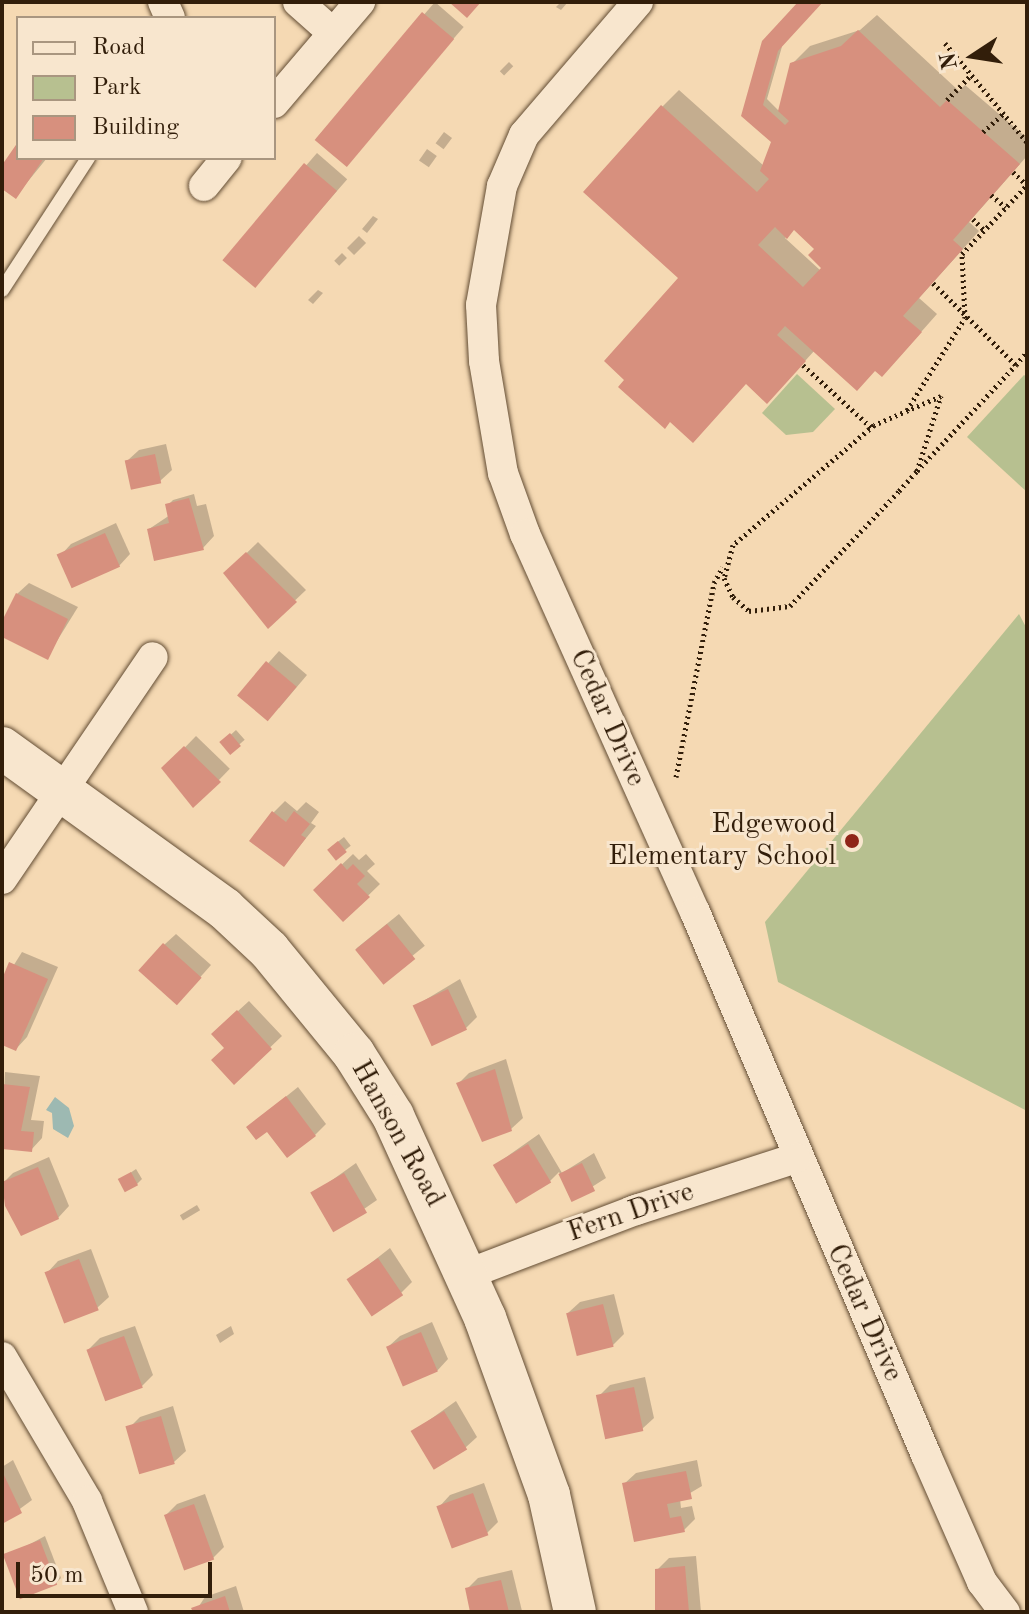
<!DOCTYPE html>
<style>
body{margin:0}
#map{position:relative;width:1029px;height:1614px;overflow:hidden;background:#f5d9b3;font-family:"Old Standard TT",serif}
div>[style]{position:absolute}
.green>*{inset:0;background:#b7c090}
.water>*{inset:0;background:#9db9b2}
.shadow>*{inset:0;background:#0003;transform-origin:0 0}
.building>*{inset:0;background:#d7907e;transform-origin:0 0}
.path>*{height:5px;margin-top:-2.5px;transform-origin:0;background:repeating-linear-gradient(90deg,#321e0a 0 2px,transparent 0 6px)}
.roads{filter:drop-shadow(0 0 2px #634d34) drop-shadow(0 0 2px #634d34)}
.lane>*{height:14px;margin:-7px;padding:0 7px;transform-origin:7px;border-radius:7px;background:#f8e6ce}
.street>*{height:30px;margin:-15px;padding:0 15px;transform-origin:15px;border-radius:15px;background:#f8e6ce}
.secondary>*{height:42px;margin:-21px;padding:0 21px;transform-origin:21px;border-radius:21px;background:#f8e6ce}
.dots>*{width:22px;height:22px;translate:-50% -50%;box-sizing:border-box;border:4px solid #f8e6ce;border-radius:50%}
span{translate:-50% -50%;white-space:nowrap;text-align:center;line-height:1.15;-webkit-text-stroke:6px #f8e6ce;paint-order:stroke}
.street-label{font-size:28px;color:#321e0a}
.poi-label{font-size:28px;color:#321e0a}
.right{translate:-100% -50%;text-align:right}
.frame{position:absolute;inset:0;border:4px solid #321e0a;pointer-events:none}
.legend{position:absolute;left:16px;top:16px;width:260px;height:144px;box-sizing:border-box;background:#f8e6ce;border:2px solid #a99680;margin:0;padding:10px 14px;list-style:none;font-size:24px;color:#321e0a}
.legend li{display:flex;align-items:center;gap:16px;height:40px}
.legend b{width:40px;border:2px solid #a99680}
.north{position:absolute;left:933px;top:16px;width:80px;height:80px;-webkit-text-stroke:6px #f8e6ce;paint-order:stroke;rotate:258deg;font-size:22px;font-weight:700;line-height:32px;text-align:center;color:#321e0a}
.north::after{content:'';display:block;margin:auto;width:28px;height:36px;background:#321e0a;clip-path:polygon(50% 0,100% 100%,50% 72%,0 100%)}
.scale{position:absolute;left:16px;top:1562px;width:196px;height:36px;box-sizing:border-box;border:4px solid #321e0a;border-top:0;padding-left:10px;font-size:24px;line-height:28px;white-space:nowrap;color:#321e0a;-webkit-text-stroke:6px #f8e6ce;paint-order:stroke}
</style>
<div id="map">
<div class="green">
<div style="clip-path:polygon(797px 374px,835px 409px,813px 432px,786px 435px,762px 413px)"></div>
<div style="clip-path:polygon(1024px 375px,1027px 377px,1027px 492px,967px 437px)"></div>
<div style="clip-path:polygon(1019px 614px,1027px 629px,1027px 1111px,778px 982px,765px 922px)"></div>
</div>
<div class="water">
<div style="clip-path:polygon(55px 1097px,69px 1108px,74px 1126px,68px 1138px,53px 1129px,52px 1113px,46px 1110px)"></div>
</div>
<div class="shadow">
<div style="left:435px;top:2px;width:38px;height:181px;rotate:41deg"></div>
<div style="clip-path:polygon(561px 2px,568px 2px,561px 10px,556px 7px)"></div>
<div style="clip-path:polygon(evenodd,801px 2px,821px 2px,783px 43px,767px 99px,780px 112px,792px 64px,810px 46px,860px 30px,877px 15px,959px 91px,965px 85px,1027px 138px,1027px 156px,969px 222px,979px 231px,919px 298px,937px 314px,899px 357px,876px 369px,815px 350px,784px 384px,681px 278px,662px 107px,679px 90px,764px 166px,773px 142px,744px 115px,801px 2px,795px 228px,817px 249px,824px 268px,821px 271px,785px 238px,795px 228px)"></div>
<div style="left:509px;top:62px;width:6px;height:13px;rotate:45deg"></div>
<div style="left:444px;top:132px;width:10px;height:14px;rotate:37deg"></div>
<div style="clip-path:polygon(18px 145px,18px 158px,47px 158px,16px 196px,2px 187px,2px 169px)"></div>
<div style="left:427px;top:149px;width:12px;height:14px;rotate:35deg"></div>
<div style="left:317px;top:153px;width:40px;height:140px;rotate:41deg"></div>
<div style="clip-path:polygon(373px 216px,378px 219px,367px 233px,362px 229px)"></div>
<div style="left:359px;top:236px;width:10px;height:17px;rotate:45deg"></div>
<div style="left:342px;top:253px;width:7px;height:11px;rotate:45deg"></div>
<div style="clip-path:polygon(318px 290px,323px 293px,313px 304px,308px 300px)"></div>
<div style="clip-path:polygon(166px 444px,172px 470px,160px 481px,127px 461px,139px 450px)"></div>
<div style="clip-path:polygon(194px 494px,197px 506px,206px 504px,214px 536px,203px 548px,149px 529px,170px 515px,168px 505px,173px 500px)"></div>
<div style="clip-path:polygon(116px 523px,130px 554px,119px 566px,60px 556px,71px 544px)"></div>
<div style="clip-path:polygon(258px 542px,306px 590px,268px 626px,226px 573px)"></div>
<div style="clip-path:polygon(29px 583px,78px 607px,47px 657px,2px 635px,17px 594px)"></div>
<div style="clip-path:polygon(279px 651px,307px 675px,279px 708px,240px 695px)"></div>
<div style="left:236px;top:730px;width:13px;height:19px;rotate:48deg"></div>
<div style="left:196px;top:736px;width:47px;height:46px;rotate:44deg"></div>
<div style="clip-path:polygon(285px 801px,297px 811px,306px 802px,319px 812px,311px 823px,316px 826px,284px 865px,273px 813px)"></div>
<div style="left:344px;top:837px;width:11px;height:19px;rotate:52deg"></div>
<div style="clip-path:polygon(353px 854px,359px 860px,366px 854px,375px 864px,367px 871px,380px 884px,343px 920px,315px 890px)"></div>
<div style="left:399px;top:914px;width:41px;height:55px;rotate:51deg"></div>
<div style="clip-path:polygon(176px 934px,211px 965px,188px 991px,164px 945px)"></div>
<div style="clip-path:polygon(22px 952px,58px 967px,27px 1037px,16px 1049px,2px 1043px,2px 984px)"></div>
<div style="clip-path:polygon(460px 979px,477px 1017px,466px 1028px,415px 1006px)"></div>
<div style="clip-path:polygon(249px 1001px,282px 1036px,234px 1082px,226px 1048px,213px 1034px)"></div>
<div style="clip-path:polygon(506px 1059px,523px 1118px,511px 1129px,458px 1084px,469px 1073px)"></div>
<div style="clip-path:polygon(5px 1072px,40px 1076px,31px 1120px,44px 1121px,42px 1138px,31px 1150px,2px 1147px)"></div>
<div style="clip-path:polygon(298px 1087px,326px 1124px,315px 1135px,248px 1127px)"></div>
<div style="clip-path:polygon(539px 1134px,562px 1173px,594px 1153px,606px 1178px,573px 1199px,559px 1172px,550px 1181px,495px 1165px)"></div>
<div style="clip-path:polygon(49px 1157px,69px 1206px,58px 1218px,22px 1233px,2px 1184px,13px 1173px)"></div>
<div style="clip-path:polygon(356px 1163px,377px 1200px,335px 1229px,314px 1193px)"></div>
<div style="clip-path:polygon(136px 1169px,142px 1179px,137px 1184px,120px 1180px)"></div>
<div style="left:197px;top:1205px;width:6px;height:20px;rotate:59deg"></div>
<div style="clip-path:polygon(390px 1248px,412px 1282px,401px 1293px,349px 1280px)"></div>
<div style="clip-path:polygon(91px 1249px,109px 1297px,97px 1308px,47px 1273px,58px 1261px)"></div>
<div style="clip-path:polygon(614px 1294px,624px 1334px,613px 1345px,568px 1313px,580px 1302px)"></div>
<div style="clip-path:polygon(432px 1322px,448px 1359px,437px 1371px,388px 1347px,400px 1336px)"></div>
<div style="clip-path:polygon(135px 1326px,153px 1375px,142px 1386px,88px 1350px,100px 1338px)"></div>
<div style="clip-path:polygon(231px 1326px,234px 1334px,220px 1343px,216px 1335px)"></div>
<div style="clip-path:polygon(645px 1377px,654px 1418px,642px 1429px,599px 1396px,610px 1385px)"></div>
<div style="clip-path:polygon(456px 1401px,477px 1437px,465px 1448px,414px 1431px)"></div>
<div style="clip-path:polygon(173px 1406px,186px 1451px,174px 1462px,129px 1428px,140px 1417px)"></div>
<div style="clip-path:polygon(13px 1460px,32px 1500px,2px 1522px,2px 1467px)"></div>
<div style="clip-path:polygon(697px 1460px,702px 1486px,680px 1499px,681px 1508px,692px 1506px,695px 1519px,684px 1530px,624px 1484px,636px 1473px)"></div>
<div style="clip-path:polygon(484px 1483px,498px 1522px,487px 1533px,439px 1507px,450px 1495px)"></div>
<div style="clip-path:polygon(205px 1494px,224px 1547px,213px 1558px,166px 1515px,177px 1504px)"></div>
<div style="clip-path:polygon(45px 1536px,61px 1578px,56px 1583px,6px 1557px)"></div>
<div style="clip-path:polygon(696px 1556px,701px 1612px,658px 1612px,657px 1570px,669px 1558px)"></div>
<div style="clip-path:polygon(512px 1570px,522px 1611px,473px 1612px,467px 1589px,478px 1578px)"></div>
<div style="clip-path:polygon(236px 1586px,244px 1612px,195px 1612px,205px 1597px)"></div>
</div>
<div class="building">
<div style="clip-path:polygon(449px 2px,481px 2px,467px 18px)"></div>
<div style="clip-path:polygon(evenodd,798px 2px,823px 2px,778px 51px,763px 105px,785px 125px,789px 121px,778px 111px,790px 63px,841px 46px,858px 30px,940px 107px,947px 100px,1020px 164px,953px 240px,963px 249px,903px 316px,922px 332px,882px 377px,875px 371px,857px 391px,785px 326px,777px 335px,806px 361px,767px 404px,746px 384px,693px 443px,670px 422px,665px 429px,618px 387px,624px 380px,604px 361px,678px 278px,583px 192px,661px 105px,757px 192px,769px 179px,760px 171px,771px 142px,741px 116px,762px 41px,798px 2px,775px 227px,787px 239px,794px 230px,814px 249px,808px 255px,821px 268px,803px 287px,758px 245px,775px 227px)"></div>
<div style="left:422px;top:12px;width:42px;height:167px;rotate:40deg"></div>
<div style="clip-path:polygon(18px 142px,18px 158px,44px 158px,16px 199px,2px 189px,2px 165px)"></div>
<div style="left:304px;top:163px;width:43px;height:127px;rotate:40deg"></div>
<div style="left:155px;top:454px;width:30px;height:31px;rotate:78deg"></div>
<div style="clip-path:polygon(189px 498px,204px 550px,154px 561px,147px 529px,169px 523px,165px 504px)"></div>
<div style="left:105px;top:533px;width:37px;height:53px;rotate:66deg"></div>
<div style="clip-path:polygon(246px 552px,297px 602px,268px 629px,223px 573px)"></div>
<div style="clip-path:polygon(16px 593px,68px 619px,48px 660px,2px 637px,2px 621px)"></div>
<div style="left:266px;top:661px;width:40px;height:45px;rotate:40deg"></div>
<div style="left:230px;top:733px;width:17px;height:14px;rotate:50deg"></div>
<div style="clip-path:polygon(184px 746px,221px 782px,193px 808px,161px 768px)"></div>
<div style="clip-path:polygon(272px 811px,286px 822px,294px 811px,310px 824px,301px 835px,306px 838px,284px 867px,249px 841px)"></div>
<div style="left:338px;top:841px;width:14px;height:14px;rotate:51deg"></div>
<div style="clip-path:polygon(341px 863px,347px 870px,353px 864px,365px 876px,357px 884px,370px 897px,343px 922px,313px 890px)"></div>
<div style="left:387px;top:924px;width:45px;height:41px;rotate:51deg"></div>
<div style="left:163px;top:943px;width:52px;height:37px;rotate:42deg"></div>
<div style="clip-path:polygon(9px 962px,48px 979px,16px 1051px,2px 1045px,2px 979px)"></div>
<div style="left:448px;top:989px;width:45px;height:39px;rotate:65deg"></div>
<div style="clip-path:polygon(237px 1010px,272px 1049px,234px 1085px,211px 1060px,224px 1048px,211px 1034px)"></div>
<div style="clip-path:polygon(495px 1069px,512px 1131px,482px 1142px,456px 1083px)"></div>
<div style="clip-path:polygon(2px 1084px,30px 1087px,21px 1131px,34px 1132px,32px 1152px,2px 1149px)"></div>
<div style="clip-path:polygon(286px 1096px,316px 1136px,287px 1158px,267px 1132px,256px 1140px,246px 1127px)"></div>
<div style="left:528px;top:1144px;width:45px;height:41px;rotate:59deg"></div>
<div style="left:582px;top:1163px;width:31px;height:26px;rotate:65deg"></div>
<div style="clip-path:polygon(38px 1167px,59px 1219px,21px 1236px,5px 1206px,2px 1182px)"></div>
<div style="left:131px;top:1172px;width:15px;height:15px;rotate:62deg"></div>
<div style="left:344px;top:1173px;width:46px;height:39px;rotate:60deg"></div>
<div style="left:378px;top:1258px;width:45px;height:38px;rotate:56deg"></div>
<div style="left:79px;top:1259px;width:55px;height:37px;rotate:69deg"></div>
<div style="left:603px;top:1304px;width:44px;height:38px;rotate:76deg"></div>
<div style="left:421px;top:1332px;width:43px;height:38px;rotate:67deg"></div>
<div style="left:124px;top:1336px;width:55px;height:40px;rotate:70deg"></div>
<div style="left:634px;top:1387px;width:45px;height:39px;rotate:78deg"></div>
<div style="left:444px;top:1411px;width:45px;height:39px;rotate:59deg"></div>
<div style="left:161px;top:1416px;width:50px;height:37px;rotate:74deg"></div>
<div style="clip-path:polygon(2px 1471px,22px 1513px,2px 1524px)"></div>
<div style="clip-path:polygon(686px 1471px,692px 1499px,667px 1504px,670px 1518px,681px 1516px,685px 1532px,634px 1542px,622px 1483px)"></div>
<div style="left:473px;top:1493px;width:45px;height:39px;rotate:70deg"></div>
<div style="left:194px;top:1504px;width:59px;height:32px;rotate:70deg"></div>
<div style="left:40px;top:1540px;width:48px;height:40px;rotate:69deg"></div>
<div style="clip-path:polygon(685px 1566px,689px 1612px,655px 1612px,655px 1569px)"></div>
<div style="clip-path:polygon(501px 1580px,509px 1612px,470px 1612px,465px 1588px)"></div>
<div style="clip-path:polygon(225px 1596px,230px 1612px,193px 1612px,191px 1608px)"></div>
</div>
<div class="path">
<div style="left:945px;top:43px;width:129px;rotate:50.4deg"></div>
<div style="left:947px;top:100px;width:35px;rotate:-46deg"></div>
<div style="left:983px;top:132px;width:27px;rotate:-42deg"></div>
<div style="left:1013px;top:172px;width:19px;rotate:43deg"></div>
<div style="left:991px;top:195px;width:19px;rotate:39deg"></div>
<div style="left:973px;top:219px;width:16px;rotate:45deg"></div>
<div style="left:933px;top:283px;width:117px;rotate:44.7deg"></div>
<div style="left:803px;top:365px;width:92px;rotate:42.4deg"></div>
<div style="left:907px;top:410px;width:109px;rotate:-57.8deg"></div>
<div style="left:965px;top:318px;width:64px;rotate:-92.7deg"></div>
<div style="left:962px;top:254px;width:95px;rotate:-46.7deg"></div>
<div style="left:917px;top:471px;width:79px;rotate:-72.3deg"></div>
<div style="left:941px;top:396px;width:73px;rotate:156.6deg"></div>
<div style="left:874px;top:425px;width:185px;rotate:139.6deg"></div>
<div style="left:733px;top:545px;width:34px;rotate:105deg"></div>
<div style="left:724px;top:578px;width:21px;rotate:65deg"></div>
<div style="left:733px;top:597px;width:21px;rotate:41deg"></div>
<div style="left:749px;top:611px;width:41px;rotate:-7deg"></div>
<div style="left:790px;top:606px;width:158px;rotate:-46.5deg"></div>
<div style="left:899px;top:491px;width:27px;rotate:-48deg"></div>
<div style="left:917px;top:471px;width:145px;rotate:-47deg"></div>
<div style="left:1016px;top:365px;width:17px;rotate:-50deg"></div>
<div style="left:676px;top:777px;width:198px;rotate:-78.9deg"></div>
<div style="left:714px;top:583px;width:18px;rotate:-61deg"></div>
</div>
<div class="roads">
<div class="lane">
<div style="left:2px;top:290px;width:158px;rotate:-56.9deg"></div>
</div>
<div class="street">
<div style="left:163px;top:2px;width:17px;rotate:66deg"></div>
<div style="left:298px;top:2px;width:47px;rotate:41.5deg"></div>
<div style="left:638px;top:2px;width:175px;rotate:130.6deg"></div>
<div style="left:524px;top:135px;width:56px;rotate:113.3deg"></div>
<div style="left:502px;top:186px;width:121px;rotate:100deg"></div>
<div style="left:481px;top:305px;width:56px;rotate:86.9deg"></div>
<div style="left:484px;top:361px;width:114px;rotate:80.4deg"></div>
<div style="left:503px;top:473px;width:65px;rotate:70.2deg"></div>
<div style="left:525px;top:534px;width:414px;rotate:65.8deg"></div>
<div style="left:695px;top:912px;width:590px;rotate:66.95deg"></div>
<div style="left:926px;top:1455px;width:139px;rotate:66.2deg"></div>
<div style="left:982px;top:1582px;width:38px;rotate:53deg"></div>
<div style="left:274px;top:103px;width:133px;rotate:-49.6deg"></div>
<div style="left:204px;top:186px;width:36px;rotate:-51deg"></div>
<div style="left:2px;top:879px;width:268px;rotate:-55.8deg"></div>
<div style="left:468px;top:1274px;width:180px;rotate:-20.9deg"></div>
<div style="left:636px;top:1210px;width:168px;rotate:-18deg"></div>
<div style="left:2px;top:1357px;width:167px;rotate:59.4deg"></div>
<div style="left:87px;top:1501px;width:120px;rotate:67.5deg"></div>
</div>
<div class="secondary">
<div style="left:2px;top:748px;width:275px;rotate:35.8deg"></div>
<div style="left:225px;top:909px;width:60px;rotate:43deg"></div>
<div style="left:269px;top:950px;width:134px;rotate:50.7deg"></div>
<div style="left:354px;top:1054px;width:73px;rotate:57.8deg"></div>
<div style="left:393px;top:1116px;width:222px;rotate:65.5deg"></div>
<div style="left:485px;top:1318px;width:188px;rotate:70.1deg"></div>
<div style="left:549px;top:1495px;width:120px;rotate:77.5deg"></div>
</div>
</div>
<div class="dots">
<div style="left:852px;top:841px;background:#8f2418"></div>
</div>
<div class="street-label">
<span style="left:607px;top:718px;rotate:66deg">Cedar Drive</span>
<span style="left:397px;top:1134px;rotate:61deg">Hanson Road</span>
<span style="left:631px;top:1213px;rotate:-19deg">Fern Drive</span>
<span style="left:864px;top:1313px;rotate:66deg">Cedar Drive</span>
</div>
<div class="poi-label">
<span class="right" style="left:836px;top:841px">Edgewood<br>Elementary School</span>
</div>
<div class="frame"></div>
<ul class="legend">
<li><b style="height:10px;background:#f8e6ce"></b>Road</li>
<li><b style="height:22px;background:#b7c090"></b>Park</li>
<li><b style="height:22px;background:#d7907e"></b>Building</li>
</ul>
<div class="north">N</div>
<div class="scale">50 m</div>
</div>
